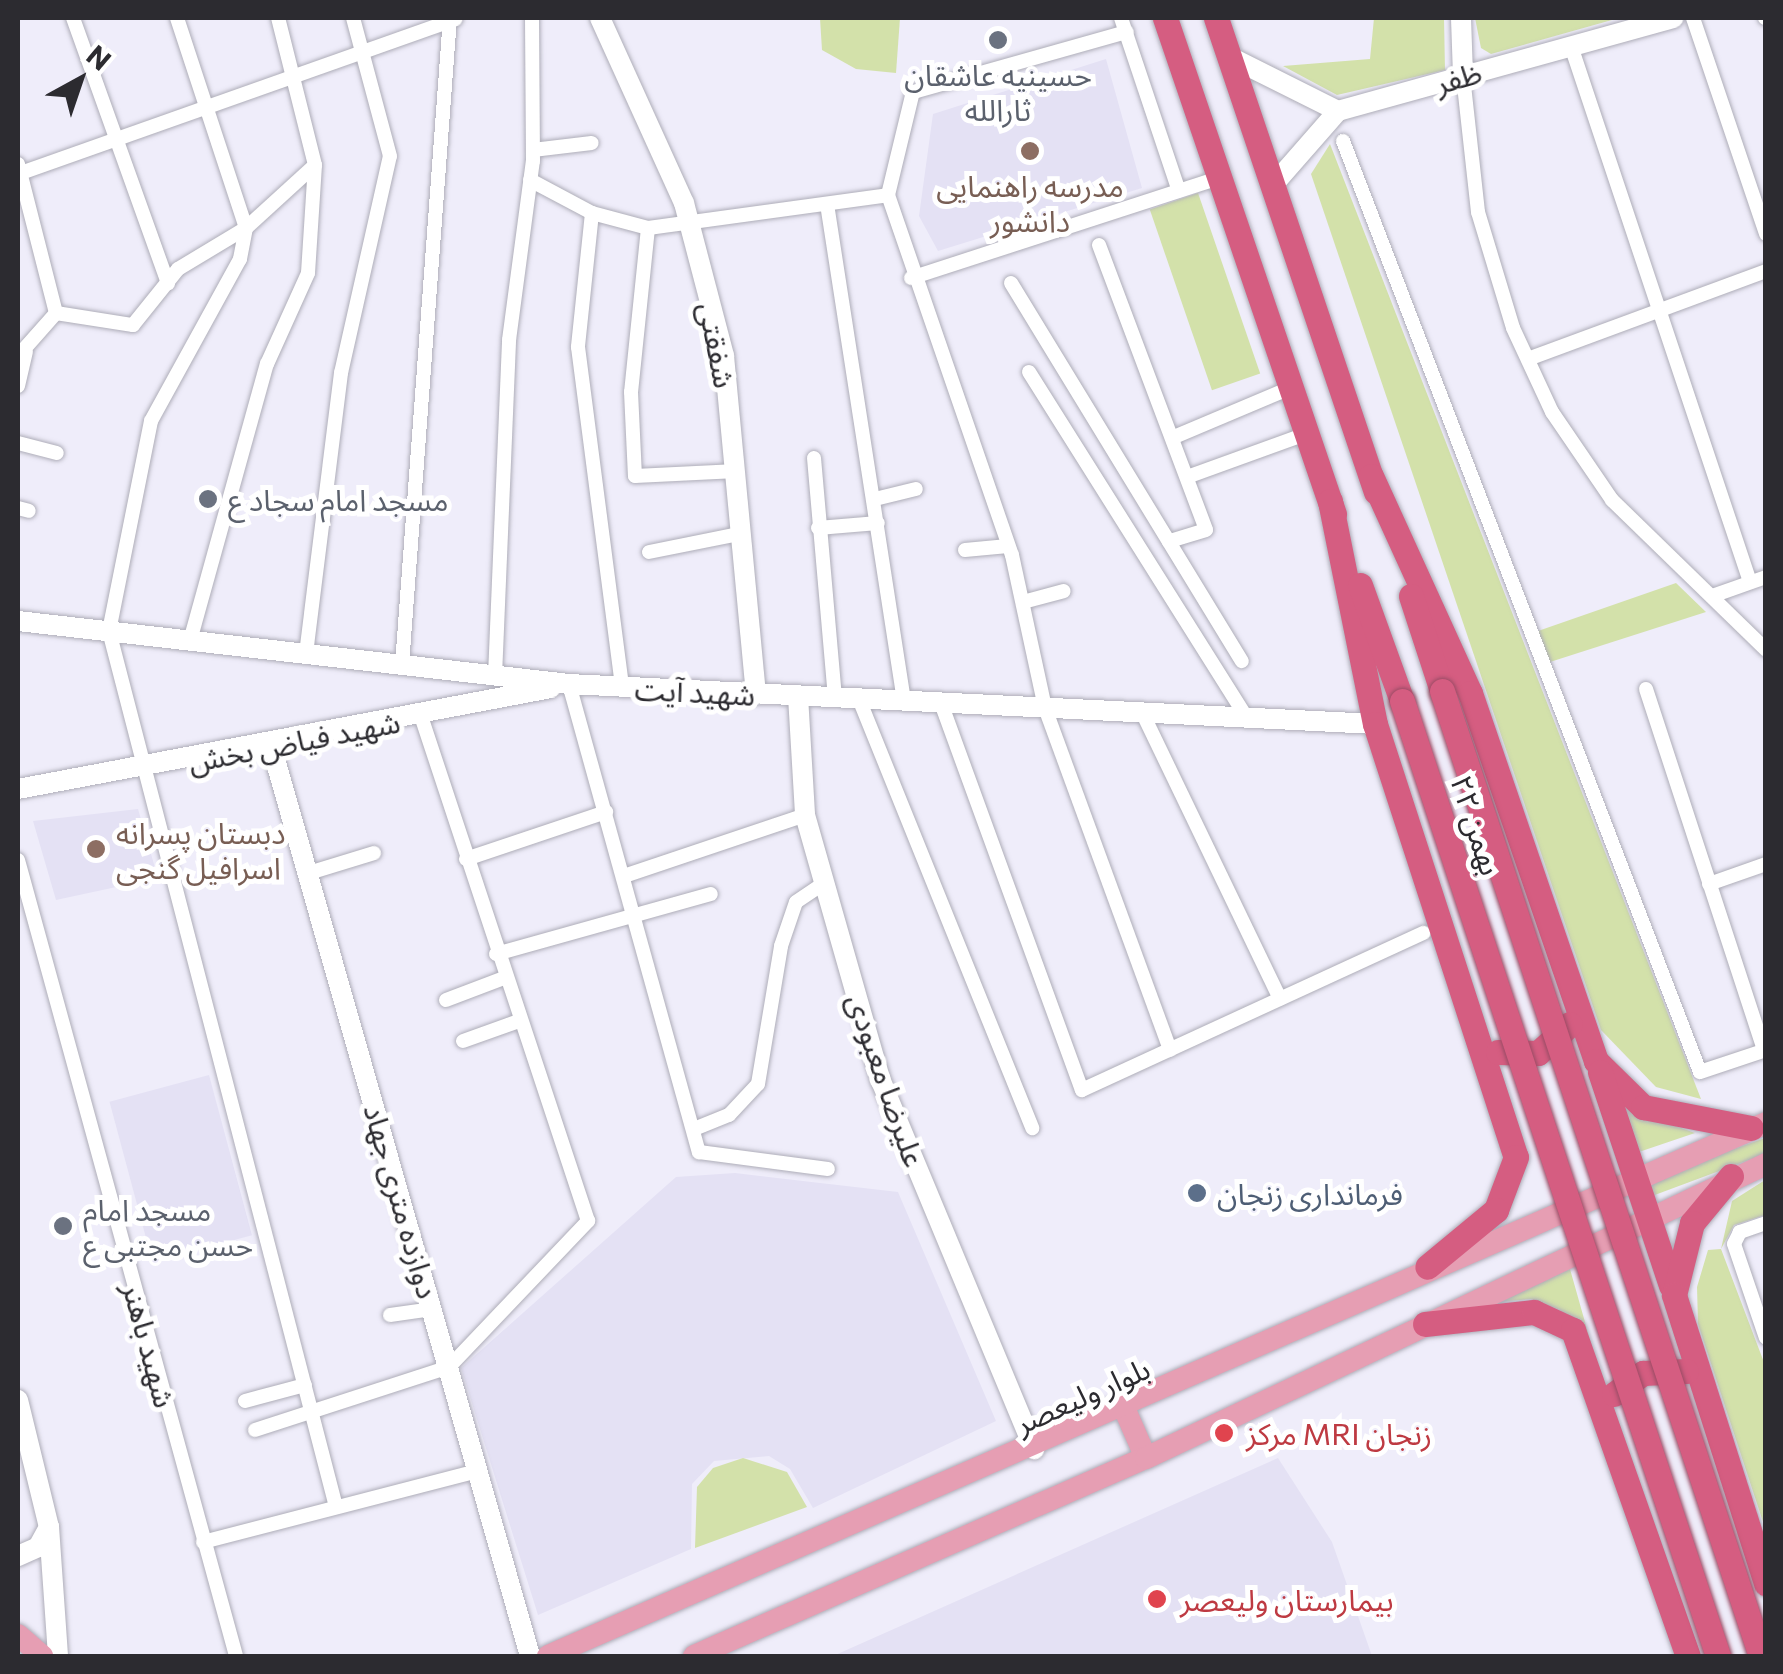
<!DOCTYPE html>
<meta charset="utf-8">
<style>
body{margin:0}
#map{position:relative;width:1783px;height:1674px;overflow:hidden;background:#efedfa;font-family:Commissioner,"Noto Sans Arabic",sans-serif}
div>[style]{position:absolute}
.built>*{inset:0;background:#e4e1f4;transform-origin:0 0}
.green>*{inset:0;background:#d3e1aa;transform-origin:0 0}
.roads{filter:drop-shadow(0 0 2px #aeadb8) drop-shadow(0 0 2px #aeadb8)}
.street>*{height:14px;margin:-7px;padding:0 7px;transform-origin:7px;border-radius:7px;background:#fff}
.secondary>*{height:20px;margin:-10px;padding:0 10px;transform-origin:10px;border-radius:10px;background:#fff}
.primary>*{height:22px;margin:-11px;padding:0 11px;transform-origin:11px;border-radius:11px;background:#e69eb3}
.highway>*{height:25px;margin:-12.5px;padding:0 12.5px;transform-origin:12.5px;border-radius:12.5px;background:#d55d81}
.bridges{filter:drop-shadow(0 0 2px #9a4c65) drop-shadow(0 0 2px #9a4c65)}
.highway-bridge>*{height:25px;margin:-12.5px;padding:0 12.5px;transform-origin:12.5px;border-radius:12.5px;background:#d55d81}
.dots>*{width:28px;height:28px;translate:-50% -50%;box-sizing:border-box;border:5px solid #fff;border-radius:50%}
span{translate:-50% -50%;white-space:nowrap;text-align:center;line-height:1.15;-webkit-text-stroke:10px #fff;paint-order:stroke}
.worship-label{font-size:30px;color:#5b616d}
.left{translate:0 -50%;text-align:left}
.street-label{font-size:30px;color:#2c2b30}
.education-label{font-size:30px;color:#785e54}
.service-label{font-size:30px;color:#4e5e75}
.health-label{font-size:30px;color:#be3a42}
.frame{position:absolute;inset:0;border:20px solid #2c2b30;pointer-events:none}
.north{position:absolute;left:30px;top:30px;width:100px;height:100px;-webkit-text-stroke:8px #fff;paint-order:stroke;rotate:40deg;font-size:28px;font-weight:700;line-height:40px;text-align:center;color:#2c2b30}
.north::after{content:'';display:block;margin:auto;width:35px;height:45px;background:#2c2b30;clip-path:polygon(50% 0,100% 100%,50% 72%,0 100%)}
</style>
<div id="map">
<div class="built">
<div style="clip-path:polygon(1106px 59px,1142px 188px,938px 251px,919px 216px,933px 114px)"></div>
<div style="clip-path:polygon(138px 809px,158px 878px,56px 900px,33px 821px)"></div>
<div style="left:209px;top:1075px;width:166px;height:103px;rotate:75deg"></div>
<div style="clip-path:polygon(735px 1173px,898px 1192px,996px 1421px,813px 1508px,790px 1469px,769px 1456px,714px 1461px,692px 1484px,691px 1549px,538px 1615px,461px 1368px,676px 1177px)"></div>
<div style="clip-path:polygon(1278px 1458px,1332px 1542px,1372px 1656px,833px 1656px)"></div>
</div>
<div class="green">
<div style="clip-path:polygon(820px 18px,900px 18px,896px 73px,856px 69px,822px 50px)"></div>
<div style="clip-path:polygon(1374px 18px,1444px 18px,1445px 70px,1337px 95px,1283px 66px,1370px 59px)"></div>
<div style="clip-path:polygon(1475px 18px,1619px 18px,1491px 54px,1481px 48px)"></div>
<div style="clip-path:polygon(1330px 144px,1701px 1099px,1656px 1087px,1601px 1030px,1311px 174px)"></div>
<div style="left:1198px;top:193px;width:191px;height:51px;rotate:71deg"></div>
<div style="clip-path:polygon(1676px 583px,1706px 612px,1550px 662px,1538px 631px)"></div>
<div style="clip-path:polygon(1604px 1076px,1648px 1116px,1695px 1133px,1633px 1154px)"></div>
<div style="clip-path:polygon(1765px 1138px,1765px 1154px,1652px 1196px,1647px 1180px)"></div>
<div style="clip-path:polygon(1765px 1180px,1765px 1215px,1734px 1225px,1721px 1249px,1765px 1365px,1765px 1528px,1698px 1324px,1697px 1287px,1708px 1250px,1721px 1249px,1732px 1201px)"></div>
<div style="clip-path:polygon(1570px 1269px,1603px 1386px,1560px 1310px,1531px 1299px,1496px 1302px)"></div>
<div style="clip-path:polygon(743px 1458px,787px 1472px,807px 1507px,695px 1548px,697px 1487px,713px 1468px)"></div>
</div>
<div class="roads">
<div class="street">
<div style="left:73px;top:18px;width:282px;rotate:70.3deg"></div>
<div style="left:177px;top:18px;width:221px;rotate:71.8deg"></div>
<div style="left:246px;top:228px;width:32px;rotate:101deg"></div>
<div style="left:240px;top:259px;width:185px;rotate:118.8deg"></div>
<div style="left:151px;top:421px;width:214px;rotate:101.3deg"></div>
<div style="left:109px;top:631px;width:905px;rotate:75.47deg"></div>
<div style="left:1121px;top:18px;width:182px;rotate:71.5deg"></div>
<div style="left:1693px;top:18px;width:228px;rotate:71.3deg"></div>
<div style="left:1765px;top:18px;width:1px"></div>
<div style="left:1571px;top:46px;width:565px;rotate:71.53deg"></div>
<div style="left:1463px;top:76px;width:137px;rotate:83.7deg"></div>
<div style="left:1478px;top:212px;width:121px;rotate:73.2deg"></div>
<div style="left:1513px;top:328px;width:93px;rotate:65.1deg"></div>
<div style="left:1552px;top:412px;width:107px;rotate:55.7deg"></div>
<div style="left:1612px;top:500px;width:215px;rotate:44.2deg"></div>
<div style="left:1343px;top:141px;width:997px;rotate:69.02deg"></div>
<div style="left:1700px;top:1072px;width:70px;rotate:-18.4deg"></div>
<div style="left:533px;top:150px;width:59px;rotate:-6.8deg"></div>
<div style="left:18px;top:164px;width:154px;rotate:75.7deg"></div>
<div style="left:18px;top:174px;width:464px;rotate:-19.5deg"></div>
<div style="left:530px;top:180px;width:70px;rotate:28deg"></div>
<div style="left:592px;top:213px;width:58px;rotate:15deg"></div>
<div style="left:648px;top:228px;width:242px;rotate:-7.8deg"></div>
<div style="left:888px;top:195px;width:381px;rotate:71deg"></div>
<div style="left:1012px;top:555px;width:157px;rotate:77.8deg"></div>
<div style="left:1045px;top:708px;width:364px;rotate:69.9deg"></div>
<div style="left:888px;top:195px;width:106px;rotate:-76.4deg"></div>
<div style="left:913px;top:92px;width:222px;rotate:-15.7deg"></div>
<div style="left:827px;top:204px;width:503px;rotate:81.19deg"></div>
<div style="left:592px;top:213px;width:135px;rotate:96deg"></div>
<div style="left:578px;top:347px;width:344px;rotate:82.6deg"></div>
<div style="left:648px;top:228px;width:165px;rotate:95.9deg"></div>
<div style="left:631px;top:392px;width:84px;rotate:87.3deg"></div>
<div style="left:635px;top:476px;width:102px;rotate:-2.8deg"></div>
<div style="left:1099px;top:245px;width:304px;rotate:69.4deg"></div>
<div style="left:1206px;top:530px;width:39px;rotate:163deg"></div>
<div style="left:911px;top:278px;width:323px;rotate:-18deg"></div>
<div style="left:1011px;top:283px;width:443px;rotate:58.6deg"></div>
<div style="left:56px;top:313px;width:78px;rotate:8.9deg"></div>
<div style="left:133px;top:325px;width:72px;rotate:-51.2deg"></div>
<div style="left:178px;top:269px;width:79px;rotate:-31.1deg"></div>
<div style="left:246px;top:228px;width:93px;rotate:-42.4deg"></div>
<div style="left:18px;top:356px;width:57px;rotate:-48.5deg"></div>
<div style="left:1528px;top:359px;width:254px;rotate:-20.3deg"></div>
<div style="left:1029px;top:372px;width:408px;rotate:57.8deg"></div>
<div style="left:18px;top:386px;width:35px;rotate:-77deg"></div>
<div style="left:1174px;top:437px;width:126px;rotate:-22.9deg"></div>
<div style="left:18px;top:443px;width:40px;rotate:14.4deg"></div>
<div style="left:814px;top:458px;width:241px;rotate:85deg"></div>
<div style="left:1187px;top:477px;width:127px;rotate:-19.9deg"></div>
<div style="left:875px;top:499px;width:42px;rotate:-13.7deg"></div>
<div style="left:18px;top:508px;width:11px;rotate:15deg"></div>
<div style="left:818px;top:528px;width:60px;rotate:-4.8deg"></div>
<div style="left:965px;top:550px;width:43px;rotate:-5.3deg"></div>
<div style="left:649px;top:552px;width:96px;rotate:-11.4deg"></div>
<div style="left:1712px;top:596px;width:57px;rotate:-19.4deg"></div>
<div style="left:1023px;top:602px;width:42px;rotate:-15deg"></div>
<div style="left:190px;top:641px;width:288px;rotate:-74.5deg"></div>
<div style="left:267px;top:364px;width:100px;rotate:-65.7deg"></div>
<div style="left:308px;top:273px;width:108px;rotate:-86.3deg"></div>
<div style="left:315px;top:165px;width:152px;rotate:-104.1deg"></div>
<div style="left:306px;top:654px;width:283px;rotate:-82.9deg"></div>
<div style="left:341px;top:373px;width:222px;rotate:-77.3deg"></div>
<div style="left:390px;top:156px;width:143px;rotate:-105deg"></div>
<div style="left:402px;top:665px;width:649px;rotate:-85.76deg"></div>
<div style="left:495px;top:676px;width:336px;rotate:-87.6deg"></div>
<div style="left:509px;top:340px;width:181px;rotate:-82.4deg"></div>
<div style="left:533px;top:161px;width:143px;rotate:-90.4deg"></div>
<div style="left:569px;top:684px;width:486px;rotate:74.5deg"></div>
<div style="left:699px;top:1152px;width:130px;rotate:7.5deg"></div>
<div style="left:1646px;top:689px;width:380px;rotate:71.9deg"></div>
<div style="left:859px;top:699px;width:463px;rotate:68deg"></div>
<div style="left:941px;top:703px;width:412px;rotate:70deg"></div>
<div style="left:1082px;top:1090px;width:376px;rotate:-24.7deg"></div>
<div style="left:1142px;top:712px;width:318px;rotate:64.3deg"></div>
<div style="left:466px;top:859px;width:148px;rotate:-18.6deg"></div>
<div style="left:18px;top:860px;width:825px;rotate:74.68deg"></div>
<div style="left:309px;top:873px;width:68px;rotate:-17.1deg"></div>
<div style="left:624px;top:876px;width:191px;rotate:-18.6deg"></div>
<div style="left:1709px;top:884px;width:60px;rotate:-19.3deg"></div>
<div style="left:496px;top:954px;width:223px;rotate:-15.6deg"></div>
<div style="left:446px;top:1000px;width:62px;rotate:-20.8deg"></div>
<div style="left:463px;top:1041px;width:59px;rotate:-19.7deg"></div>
<div style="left:694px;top:1129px;width:38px;rotate:-22deg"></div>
<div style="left:729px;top:1115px;width:42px;rotate:-46.9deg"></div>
<div style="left:758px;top:1084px;width:140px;rotate:-80.5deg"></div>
<div style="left:781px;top:946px;width:46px;rotate:-71.2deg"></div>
<div style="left:796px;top:902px;width:34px;rotate:-34deg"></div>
<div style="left:1766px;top:1223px;width:28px;rotate:161deg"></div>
<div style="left:1740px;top:1232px;width:13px;rotate:117deg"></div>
<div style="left:1734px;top:1244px;width:99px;rotate:71.2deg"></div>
<div style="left:390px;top:1315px;width:42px;rotate:-8.1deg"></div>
<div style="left:245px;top:1401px;width:62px;rotate:-14.9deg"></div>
<div style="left:255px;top:1430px;width:204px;rotate:-18deg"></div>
<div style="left:449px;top:1367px;width:202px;rotate:-46.4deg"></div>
<div style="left:588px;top:1221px;width:532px;rotate:-108.3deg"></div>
<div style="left:203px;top:1542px;width:284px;rotate:-14.5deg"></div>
</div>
<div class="secondary">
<div style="left:600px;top:18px;width:203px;rotate:65.6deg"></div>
<div style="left:684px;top:203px;width:158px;rotate:75.3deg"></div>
<div style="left:724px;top:356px;width:340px;rotate:84.6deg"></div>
<div style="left:1461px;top:18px;width:58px;rotate:88deg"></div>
<div style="left:1230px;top:57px;width:121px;rotate:26.6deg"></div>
<div style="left:1274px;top:184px;width:97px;rotate:-48.8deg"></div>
<div style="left:1338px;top:111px;width:348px;rotate:-15.5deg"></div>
<div style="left:18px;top:621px;width:555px;rotate:6.52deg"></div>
<div style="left:569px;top:684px;width:807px;rotate:2.84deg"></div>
<div style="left:798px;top:696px;width:119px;rotate:86.6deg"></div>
<div style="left:805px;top:815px;width:277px;rotate:74.1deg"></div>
<div style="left:881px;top:1081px;width:399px;rotate:67.4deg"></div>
<div style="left:271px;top:745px;width:947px;rotate:74.13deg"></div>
<div style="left:18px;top:789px;width:542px;rotate:-10.73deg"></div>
<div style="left:18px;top:1400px;width:131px;rotate:76.3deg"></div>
<div style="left:49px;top:1527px;width:129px;rotate:86deg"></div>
<div style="left:18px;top:1556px;width:22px;rotate:-24deg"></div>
<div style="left:38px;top:1547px;width:23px;rotate:-61deg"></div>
</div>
<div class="primary">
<div style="left:1125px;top:1410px;width:52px;rotate:66.4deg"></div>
<div style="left:18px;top:1635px;width:32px;rotate:41deg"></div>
<div style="left:548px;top:1656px;width:1330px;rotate:-23.63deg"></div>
<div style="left:694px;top:1656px;width:493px;rotate:-23.7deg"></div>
<div style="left:1146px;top:1458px;width:686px;rotate:-25.37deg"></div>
</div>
<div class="highway">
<div style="left:1165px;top:18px;width:524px;rotate:71.18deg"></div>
<div style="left:1216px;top:18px;width:500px;rotate:71.35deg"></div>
<div style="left:1371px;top:476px;width:239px;rotate:65.5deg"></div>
<div style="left:1470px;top:693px;width:389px;rotate:71.1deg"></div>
<div style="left:1596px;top:1061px;width:66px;rotate:44.4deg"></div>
<div style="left:1643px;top:1107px;width:110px;rotate:11deg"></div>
<div style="left:1330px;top:501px;width:227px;rotate:78.6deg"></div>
<div style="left:1375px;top:724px;width:455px;rotate:72deg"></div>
<div style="left:1516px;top:1157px;width:57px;rotate:110.7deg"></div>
<div style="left:1496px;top:1210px;width:89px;rotate:140.4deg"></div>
<div style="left:1360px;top:585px;width:123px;rotate:70.1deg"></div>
<div style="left:1411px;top:596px;width:100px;rotate:71.9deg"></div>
<div style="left:1498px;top:1052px;width:40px;rotate:1.4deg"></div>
<div style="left:1538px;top:1053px;width:43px;rotate:-42.2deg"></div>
<div style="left:1600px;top:1072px;width:225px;rotate:71.6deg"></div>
<div style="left:1731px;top:1176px;width:61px;rotate:129.7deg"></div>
<div style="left:1692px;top:1223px;width:74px;rotate:104deg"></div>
<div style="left:1674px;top:1295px;width:303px;rotate:72.3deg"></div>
<div style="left:1425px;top:1324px;width:110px;rotate:-6.3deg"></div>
<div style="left:1534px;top:1312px;width:43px;rotate:24.8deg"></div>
<div style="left:1573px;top:1330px;width:346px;rotate:70.6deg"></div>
<div style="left:1614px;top:1394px;width:36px;rotate:-36deg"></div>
<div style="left:1643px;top:1373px;width:43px;rotate:-2.7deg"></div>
</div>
</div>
<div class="bridges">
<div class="highway-bridge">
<div style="left:1442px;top:691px;width:1016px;rotate:71.71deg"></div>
<div style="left:1402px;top:701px;width:1006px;rotate:71.69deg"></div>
</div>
</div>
<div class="dots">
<div style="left:998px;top:40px;background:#6b7280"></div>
<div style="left:1030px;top:151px;background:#8d6e63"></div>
<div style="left:208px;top:499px;background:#6b7280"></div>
<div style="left:96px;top:849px;background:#8d6e63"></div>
<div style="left:1197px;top:1193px;background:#5c6f8a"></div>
<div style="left:63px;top:1226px;background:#6b7280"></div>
<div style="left:1224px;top:1433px;background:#e0444e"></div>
<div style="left:1157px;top:1599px;background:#e0444e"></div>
</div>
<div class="worship-label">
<span style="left:998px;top:91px">حسینیه عاشقان<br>ثارالله</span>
<span class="left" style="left:228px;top:499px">مسجد امام سجاد ع</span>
<span class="left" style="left:83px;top:1226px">مسجد امام<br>حسن مجتبی ع</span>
</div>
<div class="street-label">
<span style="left:1458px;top:77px;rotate:-16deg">ظفر</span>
<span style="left:718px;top:345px;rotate:79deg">شفقتی</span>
<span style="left:695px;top:691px;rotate:3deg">شهید آیت</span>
<span style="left:294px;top:741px;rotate:-11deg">شهید فیاض بخش</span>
<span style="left:1477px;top:825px;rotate:72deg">۲۲ بهمن</span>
<span style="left:887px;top:1080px;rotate:71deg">علیرضا معبودی</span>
<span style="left:402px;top:1201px;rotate:74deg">دوازده متری جهاد</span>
<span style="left:150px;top:1345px;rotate:75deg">شهید باهنر</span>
<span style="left:1082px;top:1395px;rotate:-24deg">بلوار ولیعصر</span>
</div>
<div class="education-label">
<span style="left:1030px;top:202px">مدرسه راهنمایی<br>دانشور</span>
<span class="left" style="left:116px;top:849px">دبستان پسرانه<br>اسرافیل گنجی</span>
</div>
<div class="service-label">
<span class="left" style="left:1217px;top:1193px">فرمانداری زنجان</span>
</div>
<div class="health-label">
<span class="left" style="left:1246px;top:1433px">مرکز MRI زنجان</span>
<span class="left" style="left:1180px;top:1599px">بیمارستان ولیعصر</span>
</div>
<div class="frame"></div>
<div class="north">N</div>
</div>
